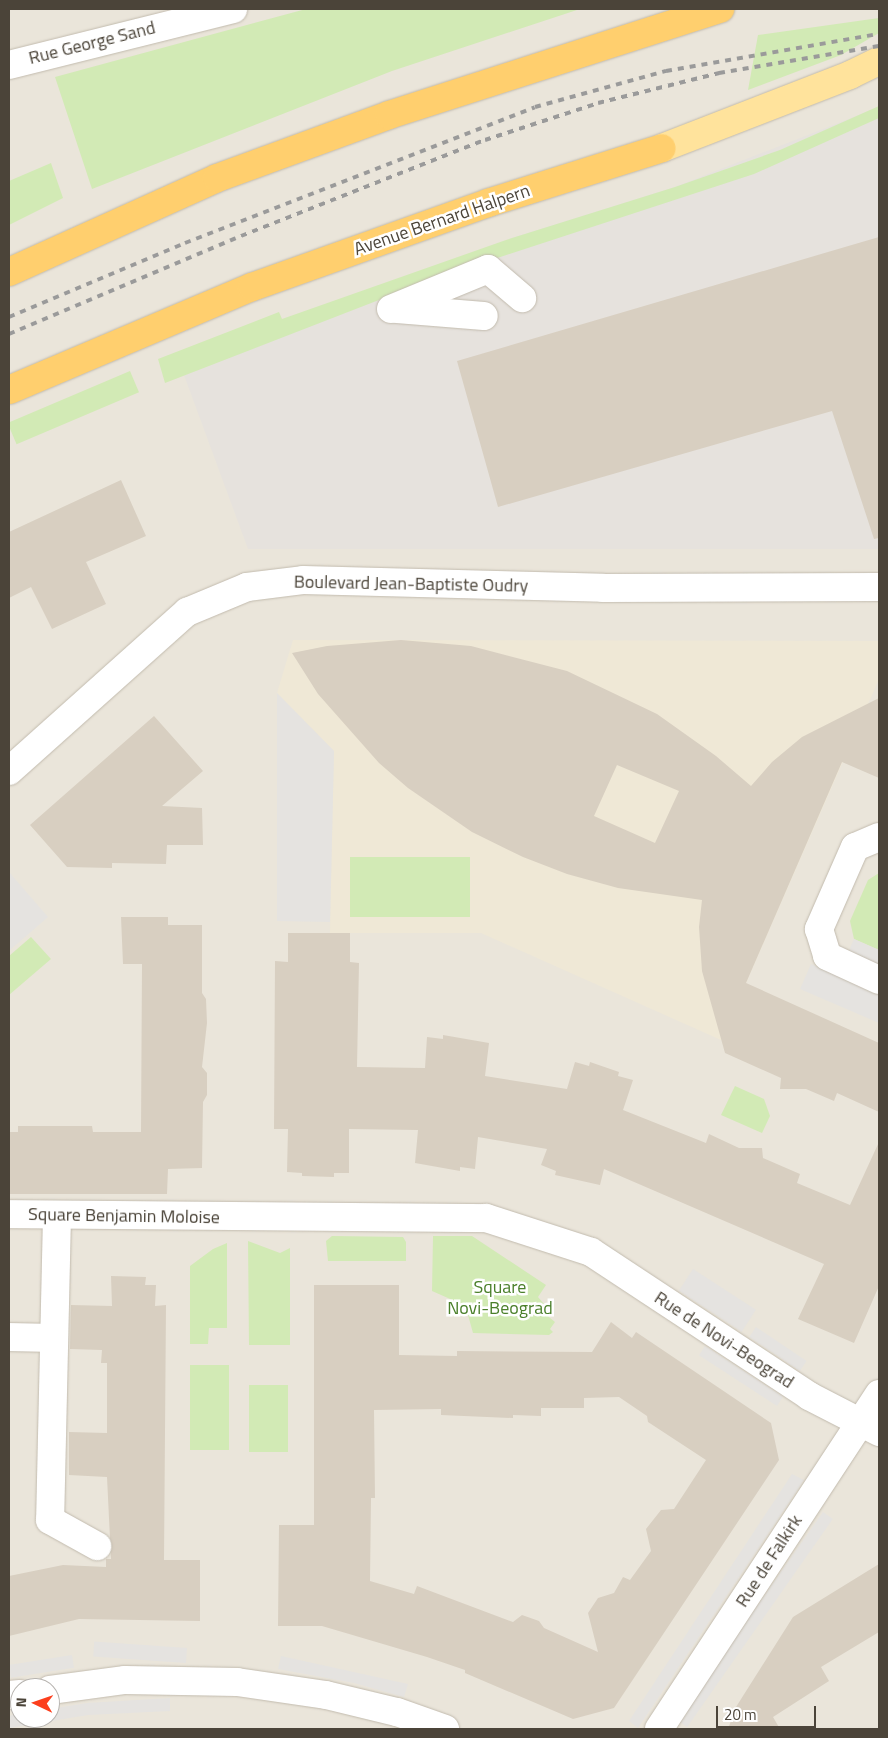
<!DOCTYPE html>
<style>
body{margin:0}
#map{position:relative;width:888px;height:1738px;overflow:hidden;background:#f6f3ec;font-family:"Titillium Web",sans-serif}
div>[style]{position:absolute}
.residential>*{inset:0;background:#eae5da}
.industrial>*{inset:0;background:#e6e2dd}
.education>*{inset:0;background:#efe8d6}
.green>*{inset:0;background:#d2eab5;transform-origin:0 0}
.parking>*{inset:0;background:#e5e3e0;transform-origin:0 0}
.building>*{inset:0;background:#d8cfc1}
.roads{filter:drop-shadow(0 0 1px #c2bbae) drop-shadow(0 0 1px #c2bbae)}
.minor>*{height:28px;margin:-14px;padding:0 14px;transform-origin:14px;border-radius:14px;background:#fff}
.major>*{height:28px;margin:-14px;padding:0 14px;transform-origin:14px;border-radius:14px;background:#ffe39c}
.highway>*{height:28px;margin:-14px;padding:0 14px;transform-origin:14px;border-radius:14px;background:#ffcf6e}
.rail>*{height:4px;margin-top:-2px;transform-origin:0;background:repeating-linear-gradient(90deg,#9a9a9a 0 6px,transparent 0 12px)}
span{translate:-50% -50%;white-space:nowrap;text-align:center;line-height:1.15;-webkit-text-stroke:5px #fff;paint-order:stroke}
.street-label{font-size:18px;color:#4b4439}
.park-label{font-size:18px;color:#4a7f2a}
.frame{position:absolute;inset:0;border:10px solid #4b4439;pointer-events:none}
.north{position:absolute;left:10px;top:1678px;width:50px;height:50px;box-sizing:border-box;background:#fff;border:1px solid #b7b4b0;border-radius:50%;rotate:273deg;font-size:14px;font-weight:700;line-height:20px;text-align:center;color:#4b4439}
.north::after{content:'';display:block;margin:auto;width:18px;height:22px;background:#fc3f1d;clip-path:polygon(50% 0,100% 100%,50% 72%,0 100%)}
.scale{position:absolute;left:716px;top:1706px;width:100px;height:22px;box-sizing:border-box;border:2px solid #4b4439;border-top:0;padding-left:6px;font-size:15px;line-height:18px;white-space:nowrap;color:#4b4439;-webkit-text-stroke:4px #fff;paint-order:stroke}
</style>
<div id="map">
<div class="residential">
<div style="clip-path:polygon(evenodd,9px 9px,879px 9px,879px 1729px,9px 1729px,9px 9px,20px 1688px,50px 1688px,50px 1718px,20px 1718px,20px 1688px)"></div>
</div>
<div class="industrial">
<div style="clip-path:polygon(879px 107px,879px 549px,248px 549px,184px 375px,510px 247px,506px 240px,675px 187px)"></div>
</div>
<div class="education">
<div style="clip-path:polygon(293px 640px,879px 641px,879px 679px,721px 1040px,481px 933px,330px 933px,334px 751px,277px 693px)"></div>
</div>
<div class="green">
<div style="clip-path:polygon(306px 9px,580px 9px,392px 71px,92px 189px,55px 77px)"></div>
<div style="clip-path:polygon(879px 18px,879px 33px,841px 55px,748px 90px,758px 35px)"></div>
<div style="clip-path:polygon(879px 106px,879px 118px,754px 174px,433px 279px,165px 383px,158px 359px,279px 312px,282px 319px,506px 240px,675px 187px,780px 150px)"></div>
<div style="clip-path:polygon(51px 163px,63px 198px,9px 225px,9px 181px)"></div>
<div style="left:130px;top:371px;width:23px;height:133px;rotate:67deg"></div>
<div style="left:350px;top:857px;width:120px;height:60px"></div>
<div style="clip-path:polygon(879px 873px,879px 950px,854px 939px,850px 921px,868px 880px)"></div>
<div style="clip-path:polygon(31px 937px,51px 959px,9px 995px,9px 956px)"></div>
<div style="clip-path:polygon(735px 1086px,764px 1099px,770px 1116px,762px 1133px,721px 1115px)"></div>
<div style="clip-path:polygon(332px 1236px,403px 1237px,406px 1242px,406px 1261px,328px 1261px,326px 1241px)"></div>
<div style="clip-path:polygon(433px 1236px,472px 1236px,546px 1285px,538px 1297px,544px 1304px,544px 1313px,555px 1322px,550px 1329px,553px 1332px,549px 1335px,473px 1333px,468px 1315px,457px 1302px,432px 1291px)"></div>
<div style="clip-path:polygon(248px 1241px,280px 1253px,290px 1248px,290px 1345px,249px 1345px)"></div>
<div style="clip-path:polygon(227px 1243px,227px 1328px,209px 1328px,208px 1344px,190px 1344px,190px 1266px,213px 1249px)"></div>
<div style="left:190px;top:1365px;width:39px;height:85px"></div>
<div style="left:249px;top:1385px;width:39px;height:67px"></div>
</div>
<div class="parking">
<div style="clip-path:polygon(277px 693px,334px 751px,330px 922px,277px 921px)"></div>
<div style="clip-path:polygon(9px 872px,48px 917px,9px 951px)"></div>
<div style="clip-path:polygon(854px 939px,879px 950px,879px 969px,847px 955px)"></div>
<div style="clip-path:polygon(811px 964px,879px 993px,879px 1023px,800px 989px)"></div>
<div style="left:693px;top:1269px;width:75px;height:26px;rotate:33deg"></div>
<div style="left:756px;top:1327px;width:61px;height:12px;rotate:34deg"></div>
<div style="left:705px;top:1346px;width:93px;height:11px;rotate:33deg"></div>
<div style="clip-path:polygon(792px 1474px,804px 1480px,638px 1728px,629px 1721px)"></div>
<div style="left:823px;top:1512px;width:12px;height:254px;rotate:35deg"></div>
<div style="left:187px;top:1648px;width:15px;height:93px;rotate:94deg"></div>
<div style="left:72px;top:1655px;width:13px;height:64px;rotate:81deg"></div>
<div style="clip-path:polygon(281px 1656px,408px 1684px,404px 1697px,354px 1683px,278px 1669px)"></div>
<div style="clip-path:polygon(170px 1698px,170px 1711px,88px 1715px,9px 1728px,9px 1716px,17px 1714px,20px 1714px,20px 1718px,50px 1718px,50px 1709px,87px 1703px)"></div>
</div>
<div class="building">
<div style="clip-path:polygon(879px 237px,879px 538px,874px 539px,832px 411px,498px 507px,457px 361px)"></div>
<div style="clip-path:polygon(121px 480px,146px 536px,86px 562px,106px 604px,52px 629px,31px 587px,9px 598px,9px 532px)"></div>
<div style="clip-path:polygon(evenodd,401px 640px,471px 646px,567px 671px,657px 714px,716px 756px,751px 786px,772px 762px,802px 737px,879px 698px,879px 778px,842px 762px,746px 983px,879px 1043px,879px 1112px,837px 1093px,834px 1101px,806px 1089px,780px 1089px,781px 1078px,725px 1053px,702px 971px,699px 927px,702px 900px,618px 888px,567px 874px,523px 857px,472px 832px,408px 788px,379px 763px,318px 694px,292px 653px,327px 646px,401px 640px,617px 765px,679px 791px,655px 843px,594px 816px,617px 765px)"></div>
<div style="clip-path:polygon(154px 716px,203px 771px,162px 806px,202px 808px,203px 845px,167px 845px,166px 864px,112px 863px,112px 868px,67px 867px,30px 825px)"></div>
<div style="clip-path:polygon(121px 917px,168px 917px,168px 925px,202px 925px,202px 993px,206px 999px,207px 1023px,202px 1067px,207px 1073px,207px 1095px,203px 1102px,202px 1168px,168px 1169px,167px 1194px,9px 1194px,9px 1132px,18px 1132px,18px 1126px,92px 1126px,93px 1132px,141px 1132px,142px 964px,123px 964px)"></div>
<div style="clip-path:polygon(288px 933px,350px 933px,350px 962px,359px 963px,357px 1067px,425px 1068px,427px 1037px,443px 1039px,443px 1035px,489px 1043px,485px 1076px,567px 1089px,575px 1062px,589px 1066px,590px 1062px,619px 1072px,618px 1076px,633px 1080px,623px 1110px,706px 1143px,709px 1134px,739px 1148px,762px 1148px,763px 1158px,800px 1174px,797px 1183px,850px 1205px,879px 1142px,879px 1286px,854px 1343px,798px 1319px,824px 1264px,604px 1169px,600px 1185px,555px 1175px,556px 1171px,541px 1165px,547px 1149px,478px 1137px,475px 1169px,460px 1167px,460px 1171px,415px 1163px,418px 1130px,349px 1129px,349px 1173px,334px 1173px,334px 1177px,302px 1176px,302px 1173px,287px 1172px,288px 1129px,274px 1129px,275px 961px,288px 962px)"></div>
<div style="clip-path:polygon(111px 1276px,146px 1277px,145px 1285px,156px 1285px,155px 1306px,166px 1305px,164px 1560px,200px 1560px,200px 1621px,79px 1619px,9px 1636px,9px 1576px,63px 1565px,106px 1567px,106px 1559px,111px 1559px,107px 1477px,69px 1475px,69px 1432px,107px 1433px,107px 1363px,101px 1363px,102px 1350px,70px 1349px,71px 1305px,112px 1306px)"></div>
<div style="clip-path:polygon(evenodd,314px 1285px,399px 1285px,399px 1355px,457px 1356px,457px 1351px,592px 1352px,611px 1322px,632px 1338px,636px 1332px,771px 1423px,779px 1460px,614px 1708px,573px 1719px,465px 1673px,465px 1670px,427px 1657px,322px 1626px,278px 1626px,279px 1525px,314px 1525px,314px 1285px,619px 1397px,647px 1416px,648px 1422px,706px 1460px,674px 1509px,661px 1510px,646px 1529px,651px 1551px,630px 1580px,623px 1577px,614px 1593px,598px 1598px,588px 1613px,598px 1652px,544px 1628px,539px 1621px,522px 1615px,513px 1622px,417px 1586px,414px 1594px,370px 1581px,371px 1498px,375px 1498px,374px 1410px,441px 1409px,441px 1415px,513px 1418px,513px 1415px,541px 1416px,541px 1408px,584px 1408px,584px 1398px,619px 1397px)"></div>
<div style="clip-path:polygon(879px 1564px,879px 1632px,821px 1667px,829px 1681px,773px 1717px,780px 1729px,728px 1729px,736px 1707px,793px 1617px)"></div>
</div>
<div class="roads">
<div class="minor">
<div style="left:9px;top:65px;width:231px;rotate:-14deg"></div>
<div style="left:391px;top:309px;width:105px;rotate:-22.4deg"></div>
<div style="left:488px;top:269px;width:45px;rotate:40.5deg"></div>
<div style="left:397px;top:309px;width:87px;rotate:4.6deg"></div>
<div style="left:9px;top:771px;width:239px;rotate:-41.8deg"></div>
<div style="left:187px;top:612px;width:65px;rotate:-22.6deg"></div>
<div style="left:247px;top:587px;width:56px;rotate:-7.1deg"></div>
<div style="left:303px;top:580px;width:300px;rotate:1.5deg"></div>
<div style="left:603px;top:588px;width:276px;rotate:-0.2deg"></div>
<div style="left:879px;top:837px;width:26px;rotate:157deg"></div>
<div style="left:855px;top:847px;width:90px;rotate:113.7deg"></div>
<div style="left:819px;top:929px;width:28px;rotate:73deg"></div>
<div style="left:827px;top:956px;width:57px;rotate:24.8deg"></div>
<div style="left:9px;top:1214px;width:477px;rotate:0.5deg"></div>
<div style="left:486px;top:1218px;width:110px;rotate:17.9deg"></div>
<div style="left:591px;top:1252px;width:261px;rotate:33.4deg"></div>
<div style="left:809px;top:1396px;width:79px;rotate:27.2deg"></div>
<div style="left:57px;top:1216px;width:304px;rotate:91.3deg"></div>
<div style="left:50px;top:1520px;width:54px;rotate:29deg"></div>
<div style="left:9px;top:1337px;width:45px;rotate:1.3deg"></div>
<div style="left:50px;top:1690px;width:76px;rotate:-7.6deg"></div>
<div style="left:125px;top:1680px;width:112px;rotate:1deg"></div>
<div style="left:237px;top:1682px;width:90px;rotate:8.3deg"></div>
<div style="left:326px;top:1695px;width:73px;rotate:13.5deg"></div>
<div style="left:397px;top:1712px;width:51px;rotate:19.5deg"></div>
<div style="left:9px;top:1695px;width:11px;rotate:-5deg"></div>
<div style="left:659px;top:1729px;width:401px;rotate:-56.7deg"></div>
</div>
<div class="major">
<div style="left:662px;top:148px;width:202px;rotate:-21.2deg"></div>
<div style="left:850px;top:75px;width:32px;rotate:-26deg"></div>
</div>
<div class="highway">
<div style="left:9px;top:272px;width:228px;rotate:-24.3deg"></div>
<div style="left:217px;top:178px;width:183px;rotate:-20.1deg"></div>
<div style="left:389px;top:115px;width:348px;rotate:-17.8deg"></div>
<div style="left:9px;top:390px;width:264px;rotate:-23deg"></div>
<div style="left:252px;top:287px;width:251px;rotate:-19.6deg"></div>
<div style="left:488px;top:203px;width:182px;rotate:-17.5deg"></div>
</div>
</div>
<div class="rail">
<div style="left:9px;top:317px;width:191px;rotate:-22.8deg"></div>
<div style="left:185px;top:243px;width:375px;rotate:-21.2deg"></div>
<div style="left:535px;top:107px;width:136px;rotate:-15.4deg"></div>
<div style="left:666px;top:71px;width:216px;rotate:-9.9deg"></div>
<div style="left:9px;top:334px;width:252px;rotate:-22.9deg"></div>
<div style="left:241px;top:236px;width:262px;rotate:-21.5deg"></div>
<div style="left:485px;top:140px;width:119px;rotate:-18.1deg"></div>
<div style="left:598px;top:103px;width:125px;rotate:-13.9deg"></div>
<div style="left:719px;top:73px;width:162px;rotate:-9.6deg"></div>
</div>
<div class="street-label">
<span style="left:92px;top:43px;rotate:-14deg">Rue George Sand</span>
<span style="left:442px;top:220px;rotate:-19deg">Avenue Bernard Halpern</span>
<span style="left:411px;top:584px;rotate:1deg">Boulevard Jean-Baptiste Oudry</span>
<span style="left:124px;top:1216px;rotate:1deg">Square Benjamin Moloise</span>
<span style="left:724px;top:1340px;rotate:33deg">Rue de Novi-Beograd</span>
<span style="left:769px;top:1561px;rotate:-57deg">Rue de Falkirk</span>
</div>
<div class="park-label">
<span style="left:500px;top:1298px">Square<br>Novi-Beograd</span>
</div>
<div class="frame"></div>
<div class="north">N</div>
<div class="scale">20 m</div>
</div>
